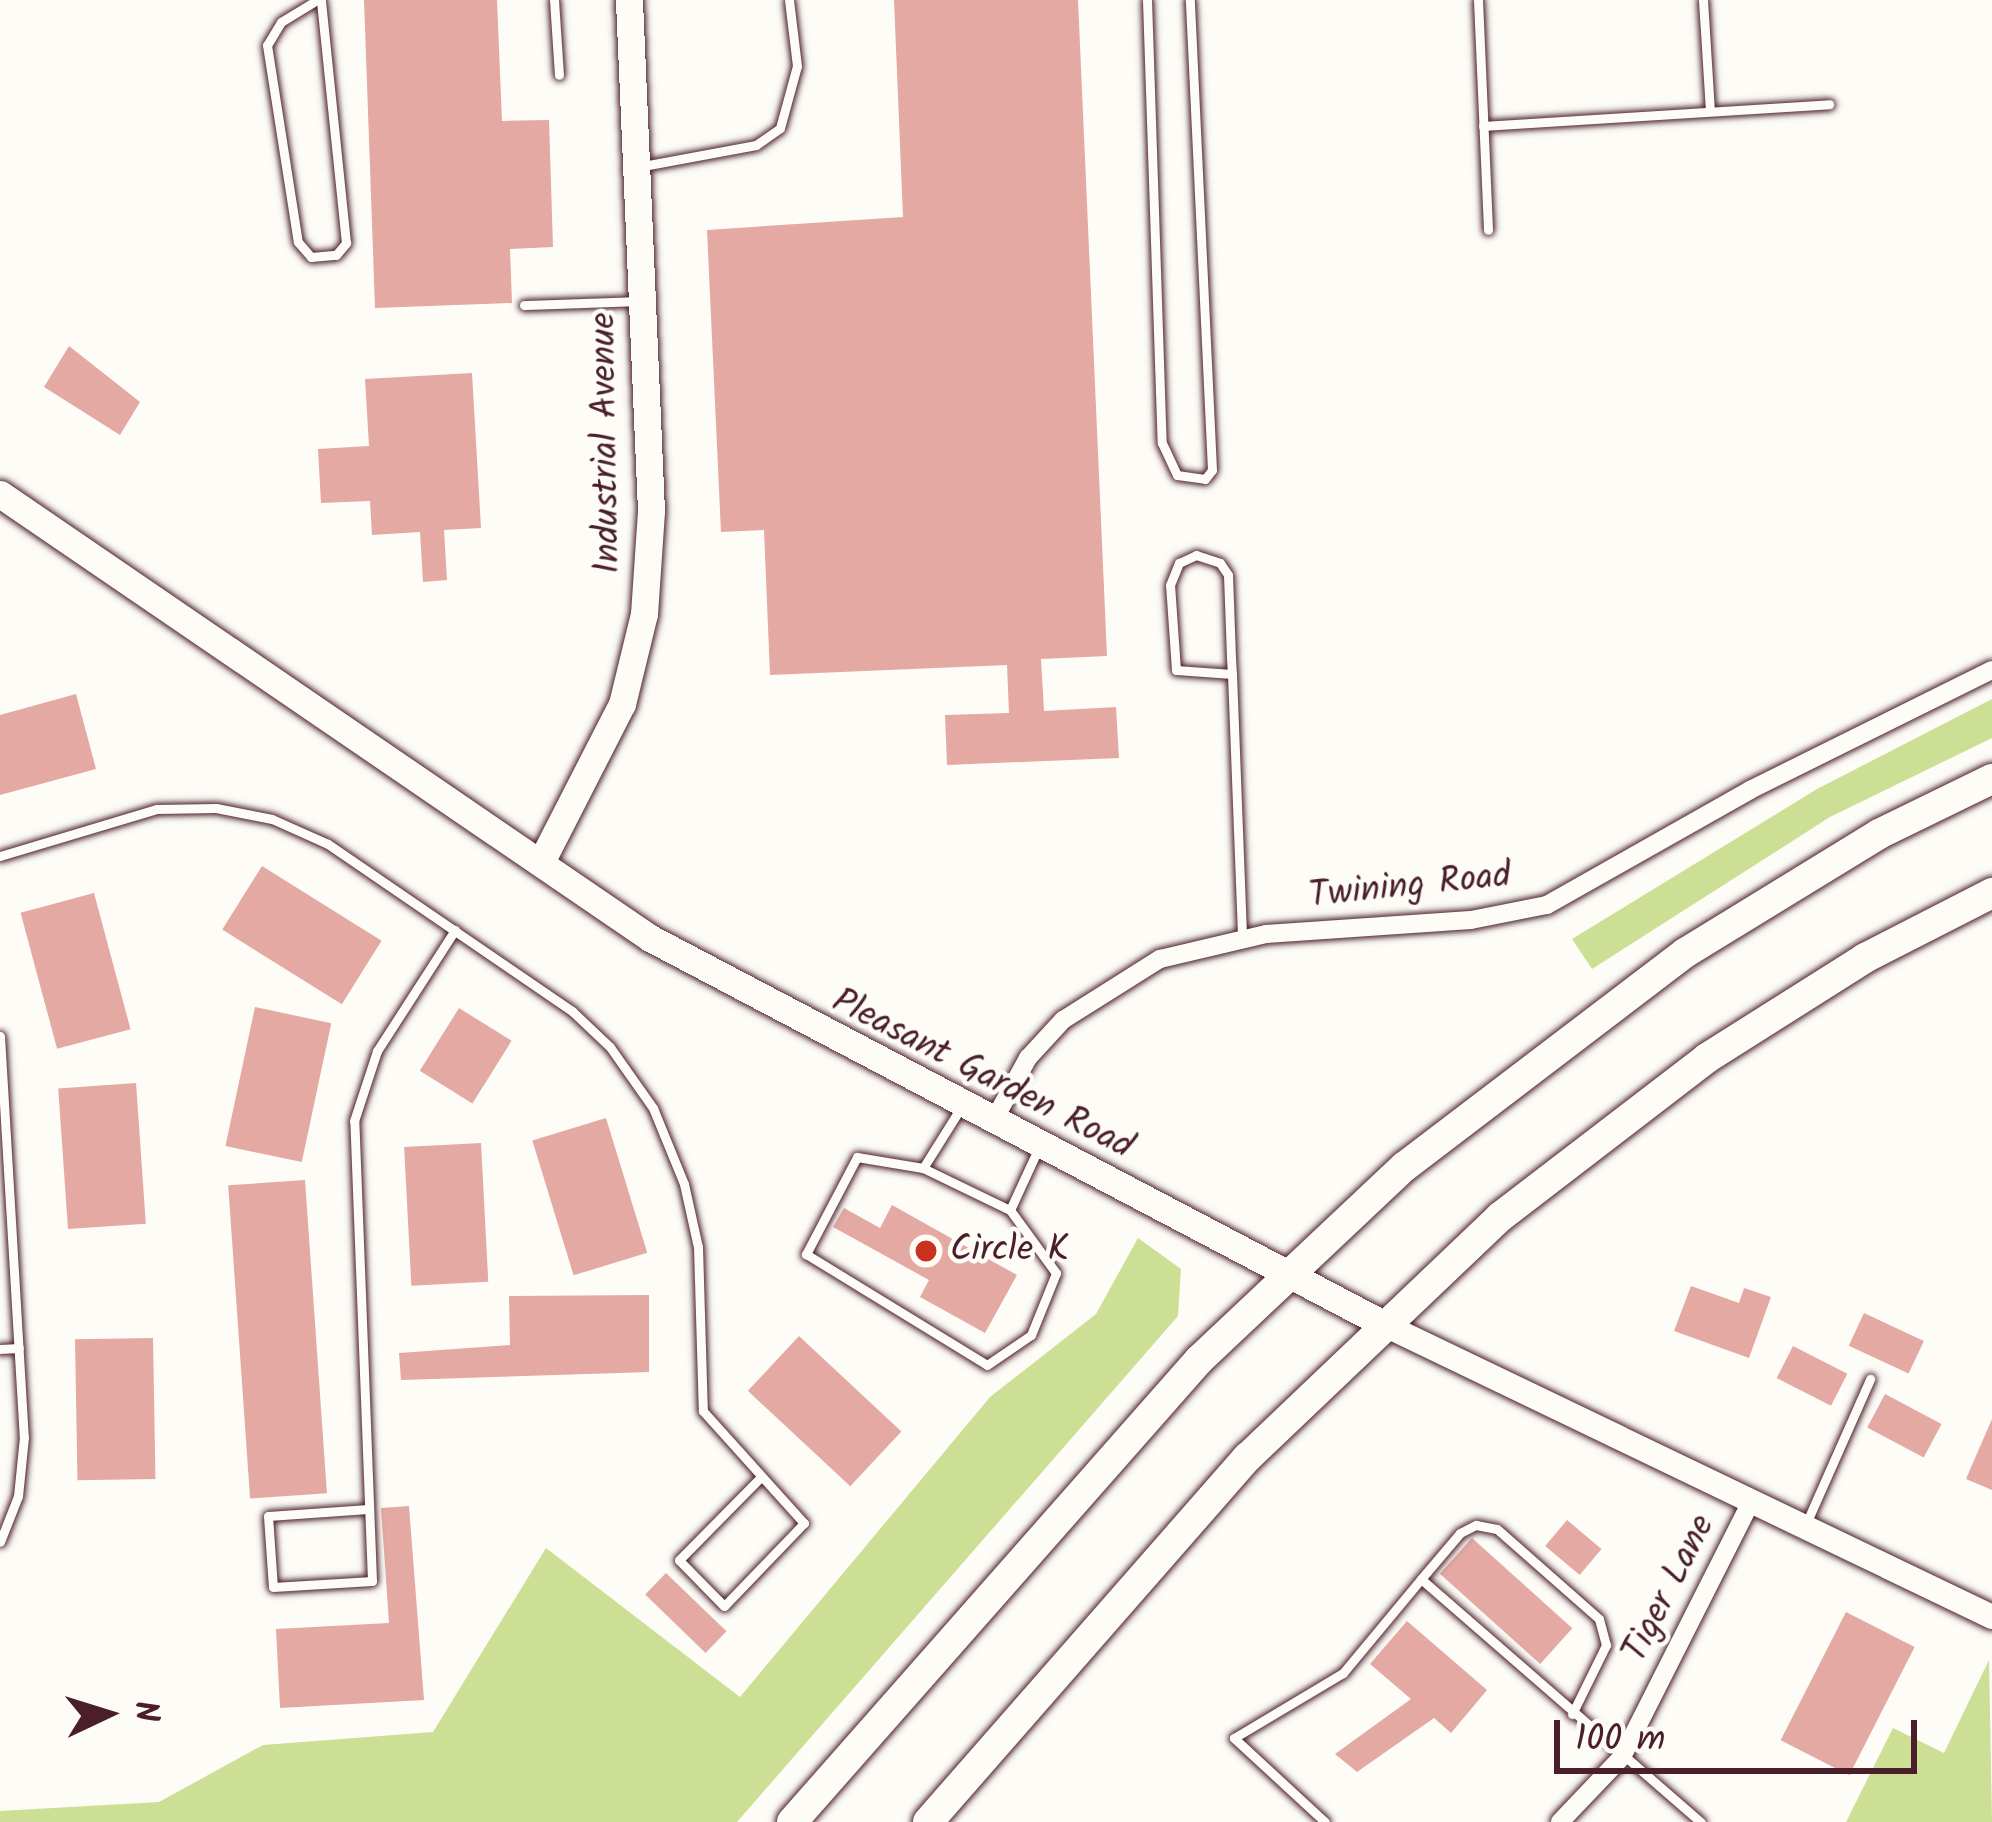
<!DOCTYPE html>
<style>
body{margin:0}
#map{position:relative;width:1992px;height:1822px;overflow:hidden;background:#fdfcf7;font-family:Kalam,sans-serif}
div>[style]{position:absolute}
.green>*{inset:0;background:#ccdf94}
.building>*{inset:0;background:#e3a9a2;transform-origin:0 0}
.roads{filter:drop-shadow(0 0 3px #4a1f2b) drop-shadow(0 0 3px #4a1f2b)}
.service>*{height:9px;margin:-4.5px;padding:0 4.5px;transform-origin:4.5px;border-radius:4.5px;background:#fdfcf7}
.minor>*{height:18px;margin:-9px;padding:0 9px;transform-origin:9px;border-radius:9px;background:#fdfcf7}
.tertiary>*{height:24px;margin:-12px;padding:0 12px;transform-origin:12px;border-radius:12px;background:#fdfcf7}
.secondary>*{height:27px;margin:-13.5px;padding:0 13.5px;transform-origin:13.5px;border-radius:13.5px;background:#fdfcf7}
.trunk>*{height:30px;margin:-15px;padding:0 15px;transform-origin:15px;border-radius:15px;background:#fdfcf7}
.dots>*{width:33px;height:33px;translate:-50% -50%;box-sizing:border-box;border:6px solid #fdfcf7;border-radius:50%}
span{translate:-50% -50%;white-space:nowrap;text-align:center;line-height:1.15;-webkit-text-stroke:9px #fdfcf7;paint-order:stroke}
.street-label{font-size:36px;color:#4a1f2b}
.poi-label{font-size:36px;color:#4a1f2b}
.left{translate:0 -50%;text-align:left}
.north{position:absolute;left:48px;top:1654px;width:120px;height:120px;-webkit-text-stroke:9px #fdfcf7;paint-order:stroke;rotate:86deg;font-size:33px;font-weight:700;line-height:48px;text-align:center;color:#4a1f2b}
.north::after{content:'';display:block;margin:auto;width:42px;height:54px;background:#4a1f2b;clip-path:polygon(50% 0,100% 100%,50% 72%,0 100%)}
.scale{position:absolute;left:1554px;top:1720px;width:363px;height:54px;box-sizing:border-box;border:6px solid #4a1f2b;border-top:0;padding-left:15px;font-size:36px;line-height:42px;white-space:nowrap;color:#4a1f2b;-webkit-text-stroke:9px #fdfcf7;paint-order:stroke}
</style>
<div id="map">
<div class="green">
<div style="clip-path:polygon(1992px 699px,1992px 738px,1830px 817px,1592px 969px,1572px 939px,1817px 789px)"></div>
<div style="clip-path:polygon(1138px 1238px,1181px 1269px,1178px 1316px,737px 1822px,0 1822px,0 1811px,159px 1802px,263px 1745px,433px 1732px,546px 1548px,740px 1697px,990px 1397px,1096px 1314px)"></div>
<div style="clip-path:polygon(1989px 1660px,1992px 1822px,1846px 1822px,1893px 1728px,1944px 1753px)"></div>
</div>
<div class="building">
<div style="clip-path:polygon(364px 0,497px 0,502px 121px,549px 120px,553px 247px,510px 249px,512px 303px,375px 308px)"></div>
<div style="clip-path:polygon(894px 0,1078px 0,1107px 656px,1041px 659px,1044px 711px,1116px 707px,1119px 758px,947px 765px,945px 715px,1009px 713px,1007px 665px,770px 675px,764px 530px,721px 532px,707px 230px,903px 217px)"></div>
<div style="clip-path:polygon(69px 346px,140px 402px,120px 435px,44px 387px)"></div>
<div style="clip-path:polygon(472px 373px,481px 528px,444px 530px,447px 580px,423px 582px,420px 532px,372px 535px,370px 501px,321px 503px,318px 449px,369px 446px,365px 379px)"></div>
<div style="clip-path:polygon(76px 694px,96px 769px,0 795px,0 715px)"></div>
<div style="left:262px;top:866px;width:141px;height:75px;rotate:32deg"></div>
<div style="left:94px;top:893px;width:141px;height:76px;rotate:75deg"></div>
<div style="left:255px;top:1007px;width:78px;height:142px;rotate:12deg"></div>
<div style="left:459px;top:1008px;width:62px;height:74px;rotate:32deg"></div>
<div style="left:136px;top:1083px;width:141px;height:78px;rotate:86deg"></div>
<div style="left:606px;top:1118px;width:141px;height:77px;rotate:73deg"></div>
<div style="left:481px;top:1143px;width:139px;height:77px;rotate:87deg"></div>
<div style="left:305px;top:1180px;width:314px;height:77px;rotate:86deg"></div>
<div style="clip-path:polygon(892px 1205px,1017px 1275px,985px 1333px,920px 1297px,929px 1280px,833px 1227px,844px 1208px,880px 1228px)"></div>
<div style="clip-path:polygon(1691px 1286px,1739px 1303px,1744px 1288px,1771px 1297px,1749px 1358px,1674px 1331px)"></div>
<div style="clip-path:polygon(649px 1295px,649px 1372px,401px 1380px,399px 1353px,510px 1345px,509px 1296px)"></div>
<div style="left:1864px;top:1313px;width:66px;height:36px;rotate:25deg"></div>
<div style="left:799px;top:1336px;width:140px;height:75px;rotate:43deg"></div>
<div style="left:153px;top:1338px;width:141px;height:78px;rotate:89deg"></div>
<div style="left:1793px;top:1346px;width:61px;height:36px;rotate:27deg"></div>
<div style="left:1885px;top:1394px;width:64px;height:38px;rotate:28deg"></div>
<div style="clip-path:polygon(1992px 1419px,1992px 1490px,1966px 1479px)"></div>
<div style="clip-path:polygon(409px 1506px,424px 1700px,280px 1708px,276px 1629px,389px 1623px,381px 1508px)"></div>
<div style="left:1567px;top:1520px;width:45px;height:34px;rotate:40deg"></div>
<div style="left:1472px;top:1538px;width:135px;height:48px;rotate:42deg"></div>
<div style="left:666px;top:1573px;width:84px;height:30px;rotate:44deg"></div>
<div style="left:1846px;top:1612px;width:77px;height:144px;rotate:27deg"></div>
<div style="clip-path:polygon(1407px 1621px,1487px 1690px,1451px 1733px,1434px 1718px,1357px 1772px,1335px 1754px,1411px 1699px,1370px 1664px)"></div>
</div>
<div class="roads">
<div class="service">
<div style="left:317px;top:0;width:42px;rotate:148.6deg"></div>
<div style="left:281px;top:22px;width:27px;rotate:121deg"></div>
<div style="left:267px;top:45px;width:199px;rotate:81.1deg"></div>
<div style="left:298px;top:242px;width:20px;rotate:49deg"></div>
<div style="left:311px;top:257px;width:25px;rotate:-5deg"></div>
<div style="left:336px;top:255px;width:16px;rotate:-50deg"></div>
<div style="left:346px;top:243px;width:244px;rotate:-95.9deg"></div>
<div style="left:554px;top:0;width:75px;rotate:86.2deg"></div>
<div style="left:1147px;top:0;width:443px;rotate:88.1deg"></div>
<div style="left:1162px;top:443px;width:35px;rotate:65deg"></div>
<div style="left:1177px;top:475px;width:28px;rotate:8deg"></div>
<div style="left:1205px;top:479px;width:11px;rotate:-52deg"></div>
<div style="left:1212px;top:470px;width:471px;rotate:-92.7deg"></div>
<div style="left:1478px;top:0;width:230px;rotate:87.5deg"></div>
<div style="left:1703px;top:0;width:111px;rotate:86.4deg"></div>
<div style="left:1483px;top:126px;width:347px;rotate:-3.6deg"></div>
<div style="left:643px;top:166px;width:115px;rotate:-10.5deg"></div>
<div style="left:756px;top:145px;width:29px;rotate:-35deg"></div>
<div style="left:780px;top:128px;width:64px;rotate:-74.7deg"></div>
<div style="left:797px;top:66px;width:66px;rotate:-96.9deg"></div>
<div style="left:524px;top:305px;width:112px;rotate:-2deg"></div>
<div style="left:1232px;top:674px;width:56px;rotate:-175.9deg"></div>
<div style="left:1176px;top:670px;width:85px;rotate:-94deg"></div>
<div style="left:1170px;top:585px;width:24px;rotate:-68deg"></div>
<div style="left:1179px;top:563px;width:19px;rotate:-25deg"></div>
<div style="left:1196px;top:555px;width:25px;rotate:18deg"></div>
<div style="left:1220px;top:563px;width:14px;rotate:56deg"></div>
<div style="left:1228px;top:575px;width:82px;rotate:87.9deg"></div>
<div style="left:1231px;top:657px;width:17px;rotate:87deg"></div>
<div style="left:1232px;top:674px;width:264px;rotate:87.8deg"></div>
<div style="left:0;top:856px;width:164px;rotate:-16.7deg"></div>
<div style="left:157px;top:809px;width:59px;rotate:-1deg"></div>
<div style="left:216px;top:808px;width:57px;rotate:11.1deg"></div>
<div style="left:272px;top:819px;width:61px;rotate:24.1deg"></div>
<div style="left:328px;top:844px;width:296px;rotate:34.4deg"></div>
<div style="left:572px;top:1011px;width:52px;rotate:43.5deg"></div>
<div style="left:610px;top:1047px;width:75px;rotate:54.8deg"></div>
<div style="left:653px;top:1108px;width:82px;rotate:67.8deg"></div>
<div style="left:684px;top:1184px;width:65px;rotate:77.5deg"></div>
<div style="left:698px;top:1247px;width:164px;rotate:88.3deg"></div>
<div style="left:703px;top:1411px;width:151px;rotate:48deg"></div>
<div style="left:804px;top:1523px;width:115px;rotate:133.9deg"></div>
<div style="left:724px;top:1606px;width:64px;rotate:-134.4deg"></div>
<div style="left:679px;top:1560px;width:115px;rotate:-45.4deg"></div>
<div style="left:0;top:1036px;width:402px;rotate:86.6deg"></div>
<div style="left:24px;top:1437px;width:59px;rotate:95.8deg"></div>
<div style="left:18px;top:1496px;width:49px;rotate:111.4deg"></div>
<div style="left:960px;top:1109px;width:70px;rotate:122.1deg"></div>
<div style="left:923px;top:1168px;width:67px;rotate:-170.5deg"></div>
<div style="left:857px;top:1157px;width:110px;rotate:117.7deg"></div>
<div style="left:806px;top:1254px;width:212px;rotate:31.5deg"></div>
<div style="left:987px;top:1365px;width:53px;rotate:-34.3deg"></div>
<div style="left:1031px;top:1335px;width:67px;rotate:-68deg"></div>
<div style="left:1056px;top:1273px;width:78px;rotate:-126.1deg"></div>
<div style="left:1010px;top:1210px;width:69px;rotate:-65.3deg"></div>
<div style="left:923px;top:1168px;width:97px;rotate:25.8deg"></div>
<div style="left:0;top:1349px;width:19px;rotate:-3deg"></div>
<div style="left:368px;top:1509px;width:100px;rotate:176deg"></div>
<div style="left:268px;top:1516px;width:71px;rotate:86deg"></div>
<div style="left:273px;top:1587px;width:99px;rotate:-3.5deg"></div>
<div style="left:372px;top:1581px;width:460px;rotate:-92.2deg"></div>
<div style="left:354px;top:1121px;width:74px;rotate:-71.8deg"></div>
<div style="left:377px;top:1051px;width:144px;rotate:-57.2deg"></div>
<div style="left:1805px;top:1526px;width:161px;rotate:-66.1deg"></div>
<div style="left:1421px;top:1579px;width:60px;rotate:-49.7deg"></div>
<div style="left:1460px;top:1533px;width:18px;rotate:-27deg"></div>
<div style="left:1476px;top:1525px;width:21px;rotate:11deg"></div>
<div style="left:1497px;top:1529px;width:136px;rotate:41.4deg"></div>
<div style="left:1599px;top:1619px;width:27px;rotate:75deg"></div>
<div style="left:1606px;top:1645px;width:77px;rotate:116.2deg"></div>
<div style="left:1325px;top:1822px;width:124px;rotate:-137.3deg"></div>
<div style="left:1234px;top:1738px;width:127px;rotate:-30.8deg"></div>
<div style="left:1343px;top:1673px;width:122px;rotate:-50.3deg"></div>
<div style="left:1421px;top:1579px;width:371px;rotate:41deg"></div>
</div>
<div class="minor">
<div style="left:994px;top:1120px;width:71px;rotate:-61.3deg"></div>
<div style="left:1028px;top:1058px;width:52px;rotate:-47.4deg"></div>
<div style="left:1063px;top:1020px;width:115px;rotate:-32.2deg"></div>
<div style="left:1160px;top:959px;width:109px;rotate:-13.3deg"></div>
<div style="left:1266px;top:934px;width:205px;rotate:-3.9deg"></div>
<div style="left:1471px;top:920px;width:77px;rotate:-11.2deg"></div>
<div style="left:1547px;top:905px;width:233px;rotate:-29.5deg"></div>
<div style="left:1750px;top:790px;width:270px;rotate:-26.4deg"></div>
<div style="left:1560px;top:1822px;width:90px;rotate:-46.4deg"></div>
<div style="left:1622px;top:1757px;width:288px;rotate:-63.2deg"></div>
</div>
<div class="tertiary">
<div style="left:1389px;top:1327px;width:669px;rotate:25.68deg"></div>
</div>
<div class="secondary">
<div style="left:0;top:494px;width:787px;rotate:34.34deg"></div>
<div style="left:650px;top:938px;width:835px;rotate:27.76deg"></div>
<div style="left:541px;top:862px;width:178px;rotate:-62.9deg"></div>
<div style="left:622px;top:704px;width:93px;rotate:-76.3deg"></div>
<div style="left:644px;top:614px;width:103px;rotate:-86.1deg"></div>
<div style="left:651px;top:511px;width:511px;rotate:-92.47deg"></div>
</div>
<div class="trunk">
<div style="left:792px;top:1822px;width:616px;rotate:-48.62deg"></div>
<div style="left:1199px;top:1360px;width:282px;rotate:-43.3deg"></div>
<div style="left:1404px;top:1167px;width:353px;rotate:-37.3deg"></div>
<div style="left:1685px;top:953px;width:228px;rotate:-31.5deg"></div>
<div style="left:1879px;top:834px;width:126px;rotate:-26deg"></div>
<div style="left:928px;top:1822px;width:485px;rotate:-48.8deg"></div>
<div style="left:1248px;top:1457px;width:348px;rotate:-43.6deg"></div>
<div style="left:1500px;top:1217px;width:261px;rotate:-37.5deg"></div>
<div style="left:1707px;top:1058px;width:187px;rotate:-32.3deg"></div>
<div style="left:1865px;top:958px;width:143px;rotate:-27.1deg"></div>
</div>
</div>
<div class="dots">
<div style="left:926px;top:1251px;background:#c8321e"></div>
</div>
<div class="street-label">
<span style="left:607px;top:443px;rotate:-91deg">Industrial Avenue</span>
<span style="left:1410px;top:887px;rotate:-6deg">Twining Road</span>
<span style="left:982px;top:1075px;rotate:27deg">Pleasant Garden Road</span>
<span style="left:1670px;top:1589px;rotate:-63deg">Tiger Lane</span>
</div>
<div class="poi-label">
<span class="left" style="left:950px;top:1251px">Circle K</span>
</div>
<div class="north">N</div>
<div class="scale">100 m</div>
</div>
